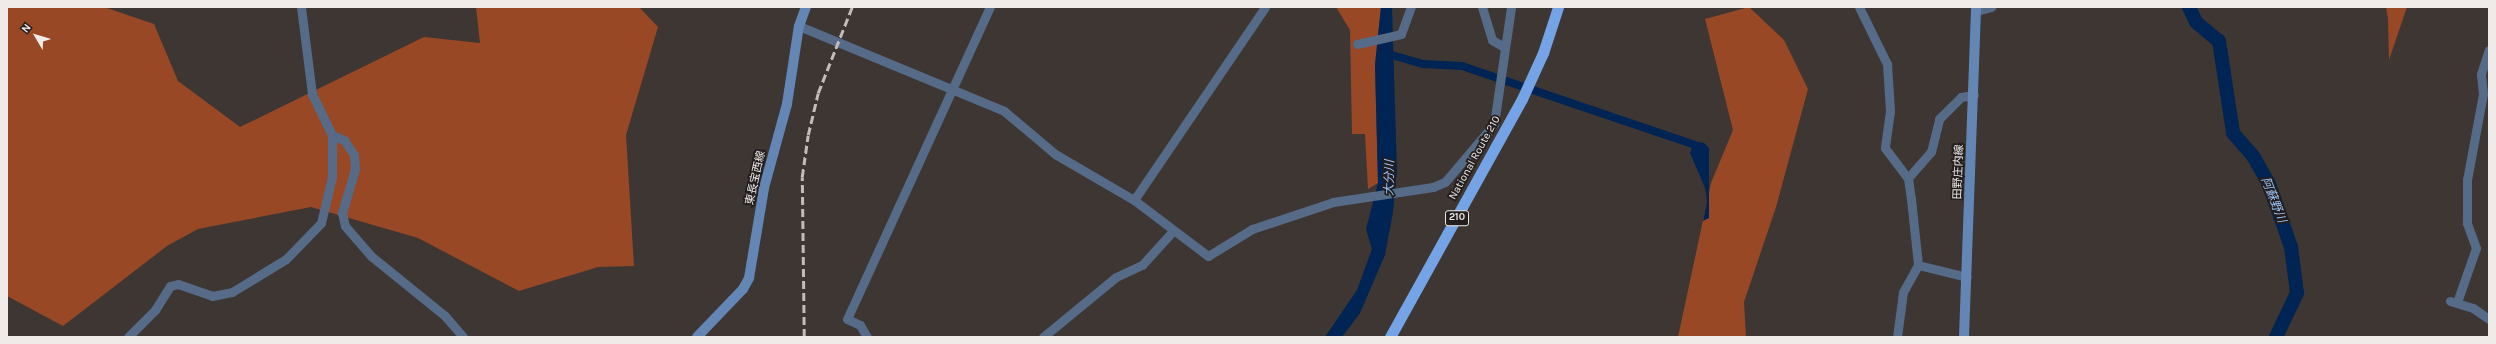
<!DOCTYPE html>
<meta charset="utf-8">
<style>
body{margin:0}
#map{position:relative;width:2496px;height:344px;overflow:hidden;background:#3e3633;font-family:Karla,"Noto Sans JP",sans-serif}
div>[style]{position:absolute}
.forest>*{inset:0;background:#984825}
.water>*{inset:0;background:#002554}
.canal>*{height:8px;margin:-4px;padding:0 4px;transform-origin:4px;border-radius:4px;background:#002554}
.river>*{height:14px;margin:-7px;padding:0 7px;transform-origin:7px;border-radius:7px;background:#002554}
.minor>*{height:9px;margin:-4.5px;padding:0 4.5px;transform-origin:4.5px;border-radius:4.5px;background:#556b88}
.secondary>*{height:10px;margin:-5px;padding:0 5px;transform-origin:5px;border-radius:5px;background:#6486b4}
.trunk>*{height:11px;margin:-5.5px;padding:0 5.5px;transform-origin:5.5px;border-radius:5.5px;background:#75a4e6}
.rail>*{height:2.5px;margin-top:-1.25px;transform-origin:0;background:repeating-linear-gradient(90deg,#c2bcba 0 8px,transparent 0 12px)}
span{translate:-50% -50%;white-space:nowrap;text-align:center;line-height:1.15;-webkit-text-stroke:3.5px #221e1d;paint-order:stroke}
.shield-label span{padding:1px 3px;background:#221e1d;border:1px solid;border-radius:3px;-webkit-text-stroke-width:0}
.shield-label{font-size:10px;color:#f0ebe9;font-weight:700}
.street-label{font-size:11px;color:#f0ebe9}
.water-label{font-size:12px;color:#9dc5fb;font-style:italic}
.frame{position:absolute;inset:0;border:8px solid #f0ebe9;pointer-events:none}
.north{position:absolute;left:16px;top:16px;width:40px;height:40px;-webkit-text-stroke:3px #221e1d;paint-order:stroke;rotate:308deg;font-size:11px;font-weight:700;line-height:16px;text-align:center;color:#f0ebe9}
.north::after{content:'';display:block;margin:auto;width:14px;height:18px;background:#f0ebe9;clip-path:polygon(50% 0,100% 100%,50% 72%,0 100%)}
</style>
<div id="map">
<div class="forest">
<div style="clip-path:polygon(7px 7px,104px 7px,154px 24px,178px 81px,240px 127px,424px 37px,480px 43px,476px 7px,639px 7px,658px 27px,626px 135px,634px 266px,598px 267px,519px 291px,418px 238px,311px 207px,198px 229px,167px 246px,63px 326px,7px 296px)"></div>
<div style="clip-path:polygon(1336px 7px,1381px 7px,1375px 65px,1378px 183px,1368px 189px,1365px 134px,1352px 134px,1350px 30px)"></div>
<div style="clip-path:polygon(1749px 7px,1784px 40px,1808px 89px,1776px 207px,1744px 302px,1746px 337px,1678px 337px,1711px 183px,1733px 130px,1705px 19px)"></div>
<div style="clip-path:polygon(2386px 7px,2407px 7px,2389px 60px,2388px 19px)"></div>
</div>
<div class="water">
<div style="clip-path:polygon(1381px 7px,1392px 7px,1397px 171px,1393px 212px,1385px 255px,1360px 313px,1342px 337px,1325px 337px,1357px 290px,1372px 249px,1366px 229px,1378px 183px,1375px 65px)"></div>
<div style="clip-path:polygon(1694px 141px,1704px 143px,1709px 148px,1709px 218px,1703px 221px,1707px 201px,1705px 188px,1690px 153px)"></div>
</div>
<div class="canal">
<div style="left:1388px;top:54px;width:37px;rotate:16deg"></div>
<div style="left:1424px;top:64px;width:38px;rotate:3deg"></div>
<div style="left:1462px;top:66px;width:244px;rotate:18.7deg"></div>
</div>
<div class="river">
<div style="left:2189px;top:7px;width:17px;rotate:65deg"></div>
<div style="left:2196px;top:22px;width:30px;rotate:40deg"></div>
<div style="left:2219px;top:41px;width:93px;rotate:81.3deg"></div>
<div style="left:2233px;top:133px;width:30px;rotate:49deg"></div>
<div style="left:2253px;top:156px;width:32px;rotate:60deg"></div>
<div style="left:2269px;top:184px;width:67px;rotate:70.8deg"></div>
<div style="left:2291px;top:247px;width:46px;rotate:82.6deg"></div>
<div style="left:2297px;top:293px;width:49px;rotate:115.5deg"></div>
</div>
<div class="minor">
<div style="left:1482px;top:7px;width:34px;rotate:73deg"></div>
<div style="left:1492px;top:40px;width:14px;rotate:30deg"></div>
<div style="left:1859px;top:7px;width:64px;rotate:63.8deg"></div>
<div style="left:1887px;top:64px;width:47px;rotate:86.3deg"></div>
<div style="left:1890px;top:111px;width:37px;rotate:98deg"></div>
<div style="left:1885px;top:148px;width:38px;rotate:53deg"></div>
<div style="left:1908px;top:178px;width:21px;rotate:82deg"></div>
<div style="left:1911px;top:199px;width:66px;rotate:83.9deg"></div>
<div style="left:1918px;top:265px;width:31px;rotate:119deg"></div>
<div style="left:1903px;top:292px;width:45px;rotate:97.6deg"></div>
<div style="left:1976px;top:11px;width:16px;rotate:-15deg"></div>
<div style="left:799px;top:26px;width:222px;rotate:22.5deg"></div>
<div style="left:1004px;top:111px;width:67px;rotate:40.1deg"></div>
<div style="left:1055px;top:154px;width:91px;rotate:30.2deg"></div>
<div style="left:1134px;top:200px;width:93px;rotate:37.1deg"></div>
<div style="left:1208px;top:256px;width:52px;rotate:-31.5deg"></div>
<div style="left:1252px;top:229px;width:85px;rotate:-18.4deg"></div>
<div style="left:1333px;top:202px;width:101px;rotate:-8.5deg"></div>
<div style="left:1433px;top:187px;width:13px;rotate:-23deg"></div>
<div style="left:1445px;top:182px;width:76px;rotate:-49.8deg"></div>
<div style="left:1494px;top:124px;width:118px;rotate:-81.7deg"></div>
<div style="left:1357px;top:44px;width:45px;rotate:-12.8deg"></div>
<div style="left:1401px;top:34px;width:29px;rotate:-70deg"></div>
<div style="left:332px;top:135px;width:13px;rotate:23deg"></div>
<div style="left:344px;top:140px;width:18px;rotate:56deg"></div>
<div style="left:354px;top:155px;width:14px;rotate:86deg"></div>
<div style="left:355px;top:169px;width:46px;rotate:106.5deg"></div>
<div style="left:342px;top:213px;width:13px;rotate:77deg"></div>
<div style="left:345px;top:226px;width:40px;rotate:49deg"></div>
<div style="left:371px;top:256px;width:95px;rotate:39deg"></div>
<div style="left:445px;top:316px;width:28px;rotate:49deg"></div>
<div style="left:1908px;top:178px;width:35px;rotate:-49deg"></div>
<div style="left:1931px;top:152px;width:34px;rotate:-76deg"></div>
<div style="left:1939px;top:119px;width:31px;rotate:-45deg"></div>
<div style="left:1961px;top:97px;width:13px;rotate:-9deg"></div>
<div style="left:1134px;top:200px;width:233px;rotate:-55.8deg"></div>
<div style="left:1918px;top:265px;width:50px;rotate:13.8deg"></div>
<div style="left:2450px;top:301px;width:24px;rotate:17deg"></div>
<div style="left:2473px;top:308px;width:19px;rotate:35deg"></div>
<div style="left:2457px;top:302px;width:57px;rotate:-70.6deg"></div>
<div style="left:2476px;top:248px;width:27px;rotate:-110deg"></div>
<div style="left:2467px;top:223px;width:43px;rotate:-90deg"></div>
<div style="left:2467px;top:180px;width:87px;rotate:-79.5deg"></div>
<div style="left:2483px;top:94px;width:20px;rotate:-96deg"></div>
<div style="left:2481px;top:74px;width:25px;rotate:-72deg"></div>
<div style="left:128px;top:337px;width:38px;rotate:-45deg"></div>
<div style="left:155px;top:310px;width:28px;rotate:-58deg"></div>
<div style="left:170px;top:286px;width:8px;rotate:-14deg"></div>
<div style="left:178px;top:284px;width:36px;rotate:19deg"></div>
<div style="left:212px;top:296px;width:20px;rotate:-11deg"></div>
<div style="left:232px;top:292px;width:63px;rotate:-31.4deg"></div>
<div style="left:286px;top:259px;width:50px;rotate:-45.8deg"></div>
<div style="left:321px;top:223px;width:47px;rotate:-76.6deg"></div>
<div style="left:332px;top:177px;width:42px;rotate:-90deg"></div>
<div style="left:332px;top:135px;width:46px;rotate:-116deg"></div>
<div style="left:312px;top:94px;width:88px;rotate:-97.2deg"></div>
<div style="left:867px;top:337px;width:14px;rotate:-120deg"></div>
<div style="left:860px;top:325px;width:14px;rotate:-155deg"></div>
<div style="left:847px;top:319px;width:343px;rotate:-65.4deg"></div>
<div style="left:1043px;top:337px;width:94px;rotate:-39.4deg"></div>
<div style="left:1116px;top:277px;width:29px;rotate:-25deg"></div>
<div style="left:1142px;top:265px;width:46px;rotate:-47.6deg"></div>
</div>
<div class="secondary">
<div style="left:697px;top:337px;width:66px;rotate:-46.2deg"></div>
<div style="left:743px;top:289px;width:13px;rotate:-61deg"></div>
<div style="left:749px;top:278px;width:91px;rotate:-80.5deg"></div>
<div style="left:764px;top:188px;width:87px;rotate:-74.7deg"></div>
<div style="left:787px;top:104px;width:79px;rotate:-81.3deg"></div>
<div style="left:799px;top:26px;width:20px;rotate:-70deg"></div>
<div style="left:1964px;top:337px;width:330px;rotate:-87.9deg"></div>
</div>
<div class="trunk">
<div style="left:1390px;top:337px;width:272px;rotate:-61deg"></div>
<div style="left:1522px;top:99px;width:51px;rotate:-65.5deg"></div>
<div style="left:1543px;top:53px;width:48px;rotate:-71.9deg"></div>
</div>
<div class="rail">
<div style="left:804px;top:337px;width:160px;rotate:-90.7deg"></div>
<div style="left:802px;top:177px;width:42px;rotate:-81.9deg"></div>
<div style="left:808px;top:135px;width:43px;rotate:-76.6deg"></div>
<div style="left:818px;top:93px;width:92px;rotate:-68.4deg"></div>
</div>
<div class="shield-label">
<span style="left:1457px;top:218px">210</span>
</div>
<div class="street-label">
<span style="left:1475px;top:158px;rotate:-61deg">National Route 210</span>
<span style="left:1959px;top:172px;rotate:-88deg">田野庄内線</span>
<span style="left:756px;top:178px;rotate:-77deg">東長宝西線</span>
</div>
<div class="water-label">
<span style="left:1390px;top:178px;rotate:-89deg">大分川</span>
<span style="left:2273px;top:200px;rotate:68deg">阿蘇野川</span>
</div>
<div class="frame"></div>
<div class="north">N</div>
</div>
